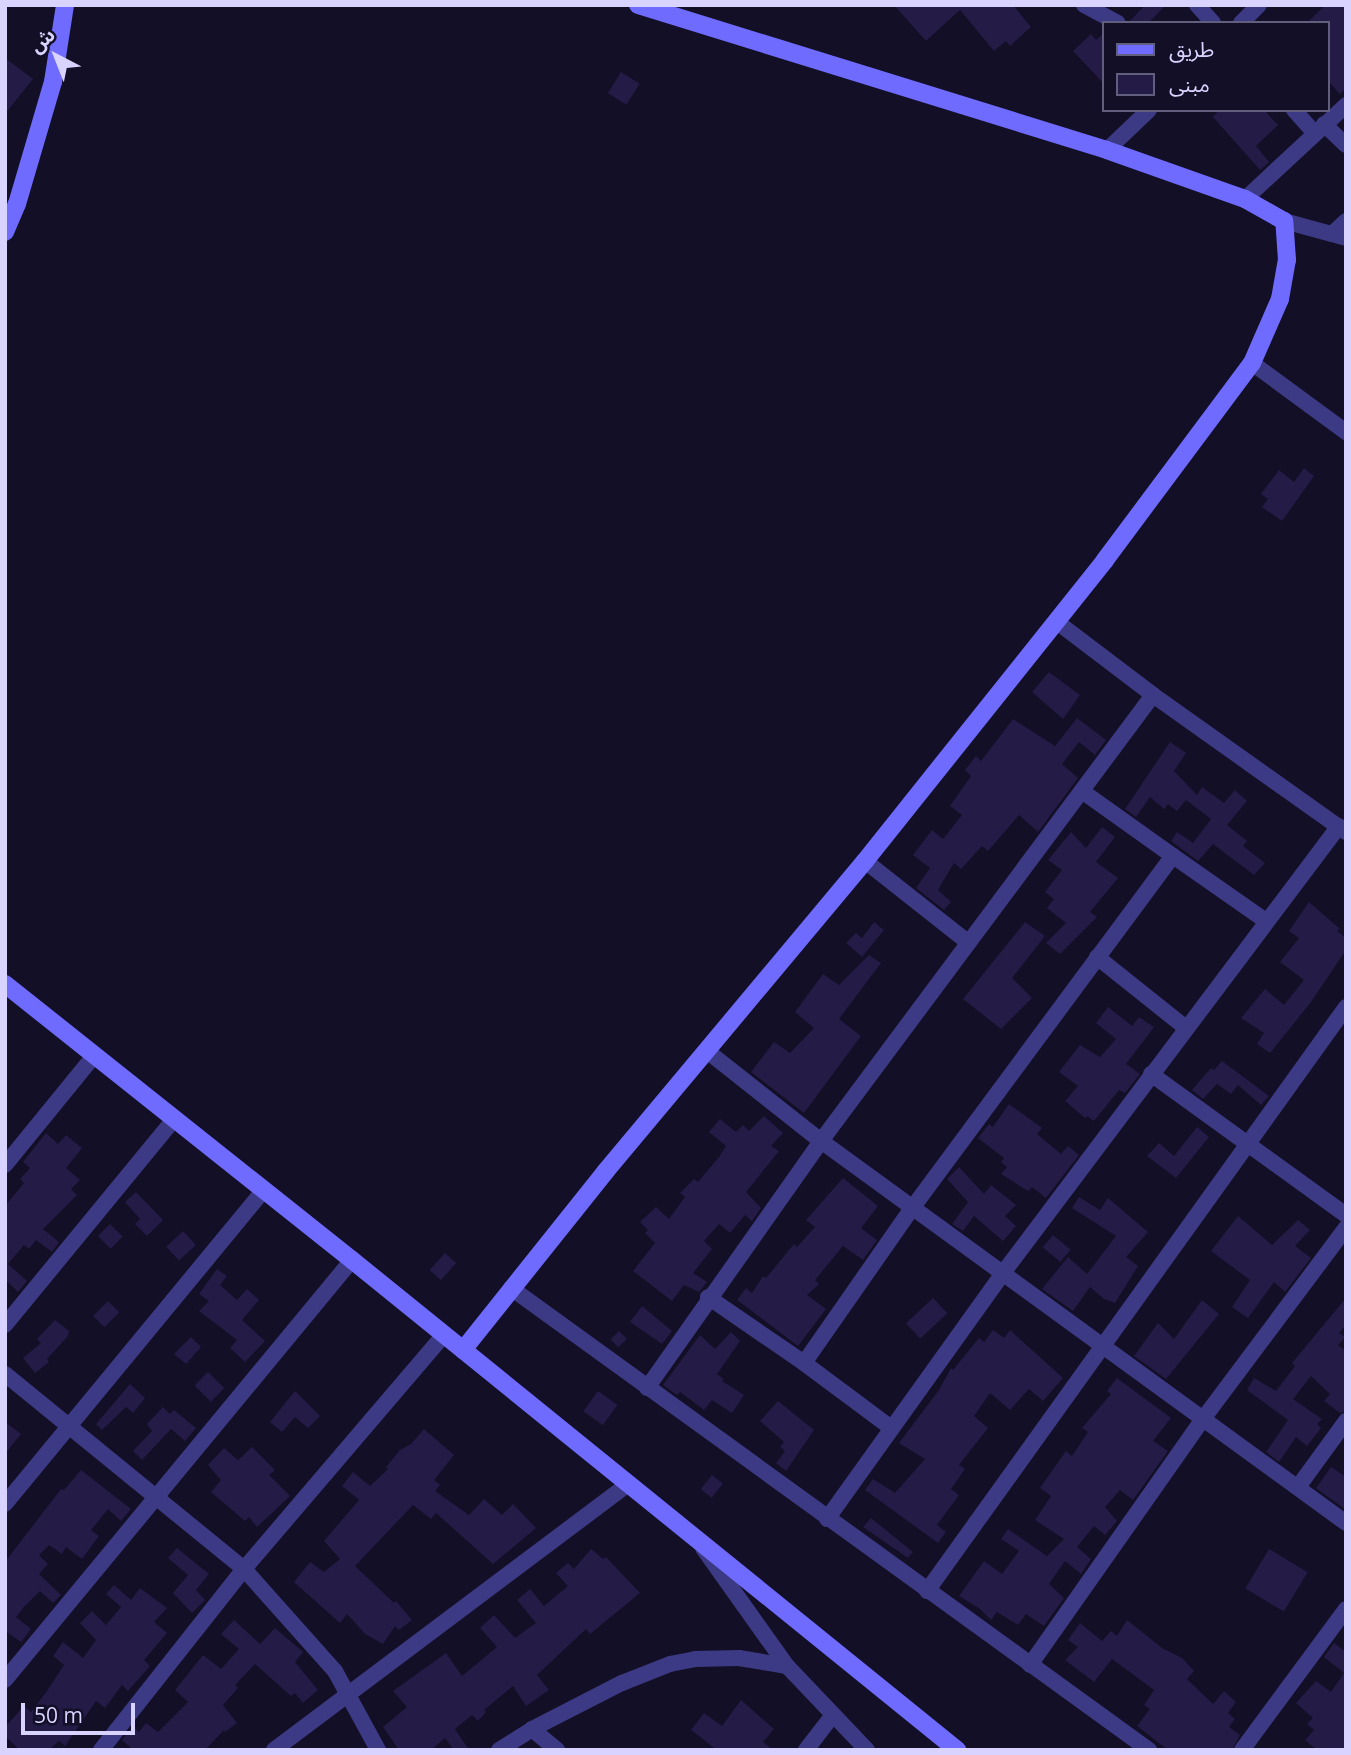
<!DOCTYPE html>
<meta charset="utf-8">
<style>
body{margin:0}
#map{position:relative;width:1351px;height:1755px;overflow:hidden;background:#130f26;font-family:"Open Sans","Noto Sans Arabic",sans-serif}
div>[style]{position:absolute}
.building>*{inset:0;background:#241b47;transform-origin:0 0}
.street>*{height:16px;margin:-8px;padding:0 8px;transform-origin:8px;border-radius:8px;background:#3d3a85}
.secondary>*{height:18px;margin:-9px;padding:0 9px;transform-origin:9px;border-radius:9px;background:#6f6bff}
span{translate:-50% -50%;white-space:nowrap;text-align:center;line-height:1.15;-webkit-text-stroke:7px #130f26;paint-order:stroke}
.frame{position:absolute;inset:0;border:7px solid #d9d4ff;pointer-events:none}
.legend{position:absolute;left:1102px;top:21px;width:228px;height:91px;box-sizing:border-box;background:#130f26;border:2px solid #625e7d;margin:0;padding:9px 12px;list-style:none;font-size:21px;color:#d9d4ff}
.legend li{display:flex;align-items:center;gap:14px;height:35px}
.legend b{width:35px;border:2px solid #625e7d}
.north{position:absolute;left:21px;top:21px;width:70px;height:70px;-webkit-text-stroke:5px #130f26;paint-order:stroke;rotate:318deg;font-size:19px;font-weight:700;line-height:28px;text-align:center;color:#d9d4ff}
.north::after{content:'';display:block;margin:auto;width:24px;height:32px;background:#d9d4ff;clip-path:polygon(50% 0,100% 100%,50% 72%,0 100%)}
.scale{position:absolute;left:21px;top:1703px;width:114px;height:32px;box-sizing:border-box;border:4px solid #d9d4ff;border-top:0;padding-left:9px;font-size:21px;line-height:24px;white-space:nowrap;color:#d9d4ff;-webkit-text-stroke:5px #130f26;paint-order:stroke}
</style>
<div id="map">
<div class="building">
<div style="clip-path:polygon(894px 5px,1013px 5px,1031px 27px,1010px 46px,1006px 41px,994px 51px,960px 10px,926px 41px)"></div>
<div style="clip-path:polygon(1145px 5px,1166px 5px,1148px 23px,1128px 23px)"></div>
<div style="clip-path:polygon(1325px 5px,1342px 5px,1346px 10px,1346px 88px,1340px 94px,1328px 81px,1328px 23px,1307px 23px)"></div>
<div style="clip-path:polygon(1104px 33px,1104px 84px,1073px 51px,1091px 34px,1096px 40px)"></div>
<div style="clip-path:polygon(5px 58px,33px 79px,5px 114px)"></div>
<div style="left:621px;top:72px;width:22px;height:25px;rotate:32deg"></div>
<div style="clip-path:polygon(1219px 110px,1264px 110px,1278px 125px,1256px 146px,1269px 162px,1260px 170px,1213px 117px)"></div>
<div style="clip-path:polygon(1304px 468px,1314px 476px,1282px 521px,1262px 507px,1268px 499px,1261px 494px,1279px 470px,1294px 482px)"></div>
<div style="clip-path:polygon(1049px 672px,1080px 695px,1063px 719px,1032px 692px)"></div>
<div style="clip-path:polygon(1077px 718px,1106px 740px,1095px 755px,1079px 742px,1062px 764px,1078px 778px,1038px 832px,1019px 815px,988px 851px,982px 846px,961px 869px,954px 863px,938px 890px,951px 902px,944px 910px,916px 888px,930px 868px,913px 855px,932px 830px,943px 839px,962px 815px,950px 806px,971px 776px,965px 770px,976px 756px,981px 761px,1013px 719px,1055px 746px)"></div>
<div style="clip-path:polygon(1170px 742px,1186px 753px,1174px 771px,1197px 795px,1202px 787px,1224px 803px,1235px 790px,1247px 801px,1227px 825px,1247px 841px,1243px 846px,1265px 863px,1254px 875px,1213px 844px,1198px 861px,1171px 841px,1177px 832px,1193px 843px,1211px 819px,1186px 800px,1177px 811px,1168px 804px,1164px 809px,1150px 797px,1136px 817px,1125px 809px)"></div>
<div style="clip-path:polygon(1102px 827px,1115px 837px,1096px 862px,1118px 878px,1090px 912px,1097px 917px,1060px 954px,1046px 943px,1066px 923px,1047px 908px,1054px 899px,1045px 892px,1062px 870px,1048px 860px,1071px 832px,1086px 848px)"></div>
<div style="clip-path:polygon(1309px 902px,1340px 929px,1337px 931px,1346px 938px,1346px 950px,1311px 1002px,1270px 1053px,1257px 1044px,1264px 1033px,1241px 1018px,1265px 989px,1284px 1005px,1304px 980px,1280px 962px,1299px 938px,1289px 931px)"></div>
<div style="clip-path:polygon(874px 922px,884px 930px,862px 957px,846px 943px,856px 933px,862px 938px)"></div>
<div style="clip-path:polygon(1025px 922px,1045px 936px,1012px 978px,1032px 998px,1001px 1029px,963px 999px)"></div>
<div style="clip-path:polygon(869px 955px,881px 963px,839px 1019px,861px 1036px,804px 1113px,751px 1072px,774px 1042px,790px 1053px,814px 1028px,795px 1012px,823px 974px,839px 985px)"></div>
<div style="clip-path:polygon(1108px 1007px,1132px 1026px,1139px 1017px,1154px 1027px,1126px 1064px,1140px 1074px,1125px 1093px,1119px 1090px,1094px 1121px,1087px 1116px,1085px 1118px,1065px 1101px,1078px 1086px,1059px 1072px,1080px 1045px,1100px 1057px,1116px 1039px,1096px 1023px)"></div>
<div style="clip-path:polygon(1222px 1061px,1269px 1096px,1261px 1105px,1238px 1085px,1231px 1094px,1217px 1084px,1203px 1099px,1192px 1090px,1211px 1068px,1214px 1070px)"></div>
<div style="clip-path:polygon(1009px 1104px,1042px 1128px,1037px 1134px,1061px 1154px,1068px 1146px,1079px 1155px,1046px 1198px,1032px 1187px,1028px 1191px,1001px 1174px,1007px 1167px,1001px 1162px,1004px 1158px,978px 1138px,989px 1124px,993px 1127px)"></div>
<div style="clip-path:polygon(764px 1116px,783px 1133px,771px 1146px,779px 1151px,746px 1192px,761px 1208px,752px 1221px,745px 1215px,730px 1233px,719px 1224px,704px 1241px,712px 1249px,693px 1273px,707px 1282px,699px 1292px,684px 1285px,672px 1301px,633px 1271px,655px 1243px,645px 1233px,648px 1230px,640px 1222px,656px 1207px,669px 1219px,685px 1197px,680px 1193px,694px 1179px,698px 1182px,719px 1157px,726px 1146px,709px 1132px,720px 1119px,736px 1132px,743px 1125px,749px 1131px)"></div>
<div style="clip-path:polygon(1197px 1127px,1209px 1137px,1176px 1178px,1147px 1156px,1159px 1143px,1174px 1156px)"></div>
<div style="clip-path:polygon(46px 1133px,58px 1144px,66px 1135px,82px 1148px,66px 1168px,80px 1180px,71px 1189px,77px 1195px,43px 1229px,59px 1242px,52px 1252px,36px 1240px,29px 1249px,24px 1245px,8px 1264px,27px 1281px,18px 1292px,5px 1279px,5px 1206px,24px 1183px,20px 1179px,30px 1168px,23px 1162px)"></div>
<div style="clip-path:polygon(959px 1167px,984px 1194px,991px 1185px,1016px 1205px,1005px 1216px,1016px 1226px,1003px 1241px,974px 1216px,963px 1231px,952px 1224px,968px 1202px,947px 1179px)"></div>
<div style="clip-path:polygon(843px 1178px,878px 1206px,861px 1228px,877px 1240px,863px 1260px,843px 1246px,815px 1280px,819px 1284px,807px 1295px,826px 1309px,798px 1346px,737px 1300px,746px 1288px,752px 1293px,763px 1276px,766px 1278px,794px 1244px,797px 1247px,815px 1227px,806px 1220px)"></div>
<div style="clip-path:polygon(136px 1192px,163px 1220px,147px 1236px,135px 1224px,140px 1219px,125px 1202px)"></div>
<div style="clip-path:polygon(1079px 1197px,1100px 1210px,1108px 1198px,1148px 1232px,1126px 1257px,1138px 1266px,1115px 1303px,1104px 1299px,1090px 1287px,1073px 1311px,1042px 1289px,1068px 1257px,1087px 1274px,1116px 1236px,1072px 1208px)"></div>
<div style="clip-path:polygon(1238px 1216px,1272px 1245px,1298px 1220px,1310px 1230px,1295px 1246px,1311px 1258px,1285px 1292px,1274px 1282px,1248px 1318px,1232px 1307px,1250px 1280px,1211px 1251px)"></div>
<div style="left:110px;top:1224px;width:18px;height:17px;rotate:45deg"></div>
<div style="left:183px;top:1231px;width:19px;height:23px;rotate:47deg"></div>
<div style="left:1053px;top:1235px;width:23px;height:16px;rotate:40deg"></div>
<div style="left:445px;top:1253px;width:15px;height:23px;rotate:42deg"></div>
<div style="clip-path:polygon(217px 1269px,227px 1276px,220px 1285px,237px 1300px,247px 1289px,259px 1300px,242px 1320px,265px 1341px,245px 1362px,230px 1348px,237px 1340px,199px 1311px,209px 1301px,199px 1294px)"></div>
<div style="left:933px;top:1298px;width:21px;height:37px;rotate:47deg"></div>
<div style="clip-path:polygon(1346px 1298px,1346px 1325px,1339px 1333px,1345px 1337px,1338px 1345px,1346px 1351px,1346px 1411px,1340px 1413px,1324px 1401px,1330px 1394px,1311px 1376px,1293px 1399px,1322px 1419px,1317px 1424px,1321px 1428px,1307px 1446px,1296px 1437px,1279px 1462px,1266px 1452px,1288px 1420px,1247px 1390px,1254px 1378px,1276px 1391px,1295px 1366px,1292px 1363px)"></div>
<div style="clip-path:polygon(1202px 1300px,1219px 1314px,1166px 1379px,1134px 1356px,1158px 1323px,1174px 1339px)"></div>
<div style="left:108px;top:1301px;width:16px;height:21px;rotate:45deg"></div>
<div style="clip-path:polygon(642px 1306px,672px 1331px,662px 1344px,630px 1322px)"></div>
<div style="clip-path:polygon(55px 1320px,69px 1331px,68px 1336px,47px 1359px,49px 1362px,35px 1373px,23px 1358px,41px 1343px,37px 1339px)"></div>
<div style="clip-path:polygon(993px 1330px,1004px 1338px,1010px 1330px,1063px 1378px,1043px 1401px,1029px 1389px,1010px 1410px,990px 1393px,974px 1416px,988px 1428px,959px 1465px,965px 1469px,951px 1489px,959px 1495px,937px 1525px,946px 1532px,938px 1543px,865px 1490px,873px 1479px,895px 1493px,925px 1459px,899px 1443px,939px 1390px,951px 1368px,953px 1370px,979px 1338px,984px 1342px)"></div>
<div style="left:619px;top:1331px;width:11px;height:12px;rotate:45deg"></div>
<div style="clip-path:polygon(731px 1332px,740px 1341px,717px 1374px,724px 1379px,722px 1381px,744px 1395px,732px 1413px,712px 1400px,704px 1410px,680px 1392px,677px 1395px,663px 1385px,700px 1335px,715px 1349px)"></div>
<div style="clip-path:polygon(191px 1337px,201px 1347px,186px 1364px,174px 1354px)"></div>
<div style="left:208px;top:1372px;width:23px;height:19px;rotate:45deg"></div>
<div style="clip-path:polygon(1117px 1378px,1171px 1418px,1153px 1441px,1168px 1451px,1133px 1500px,1120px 1490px,1105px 1507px,1117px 1521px,1105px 1535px,1094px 1526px,1077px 1547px,1091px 1559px,1081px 1574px,1065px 1561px,1049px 1584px,1064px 1598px,1044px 1626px,1026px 1614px,1018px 1625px,997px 1612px,991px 1620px,980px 1609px,959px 1596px,984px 1561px,1002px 1574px,1019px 1551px,1001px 1539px,1008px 1529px,1047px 1556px,1064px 1539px,1035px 1520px,1051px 1496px,1040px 1488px,1066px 1451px,1072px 1456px,1088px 1432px,1082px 1428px,1111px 1394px,1107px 1391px)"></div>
<div style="clip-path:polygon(130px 1384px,145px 1398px,133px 1413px,126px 1407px,102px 1430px,96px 1424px)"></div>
<div style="clip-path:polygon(295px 1391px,320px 1416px,308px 1428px,295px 1417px,282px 1432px,270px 1422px)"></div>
<div style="left:598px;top:1391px;width:24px;height:25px;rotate:36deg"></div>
<div style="clip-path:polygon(778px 1401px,814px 1430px,786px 1471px,776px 1463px,785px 1451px,780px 1447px,784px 1442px,760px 1421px)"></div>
<div style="clip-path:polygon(163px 1407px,170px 1414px,174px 1410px,196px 1428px,185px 1441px,171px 1429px,142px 1460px,133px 1451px,152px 1431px,147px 1424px)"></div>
<div style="clip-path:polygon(5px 1422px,21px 1434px,5px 1454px)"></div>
<div style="clip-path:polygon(424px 1429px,454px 1455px,434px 1480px,440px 1485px,435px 1491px,469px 1515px,484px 1499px,502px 1515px,513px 1504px,536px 1528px,493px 1564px,436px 1513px,431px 1519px,413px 1505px,355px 1566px,394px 1603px,396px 1601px,412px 1620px,399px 1630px,395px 1626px,383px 1644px,365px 1634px,347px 1614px,340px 1623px,294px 1582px,310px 1562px,324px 1572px,340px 1559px,324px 1541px,359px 1500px,342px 1486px,353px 1472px,370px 1486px,388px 1469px,386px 1467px,400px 1450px,411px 1444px)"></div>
<div style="clip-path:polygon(252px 1447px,275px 1470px,269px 1475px,290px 1496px,257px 1527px,249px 1517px,245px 1521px,211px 1492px,221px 1480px,208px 1465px,224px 1448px,238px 1460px)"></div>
<div style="clip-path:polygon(1331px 1467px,1346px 1477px,1346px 1510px,1316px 1488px)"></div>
<div style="clip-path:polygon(81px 1470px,131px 1509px,121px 1521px,108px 1509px,91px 1530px,99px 1536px,82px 1559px,66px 1547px,62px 1554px,49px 1545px,39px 1555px,48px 1564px,39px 1574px,61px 1595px,53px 1603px,40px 1591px,24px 1607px,16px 1617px,31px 1629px,21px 1642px,5px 1631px,5px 1562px,61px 1489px,64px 1490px)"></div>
<div style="left:712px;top:1475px;width:14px;height:18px;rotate:39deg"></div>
<div style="clip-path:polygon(871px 1518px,913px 1552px,908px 1558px,863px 1527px)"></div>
<div style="clip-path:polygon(177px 1548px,209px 1574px,196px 1590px,205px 1600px,192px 1613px,173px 1593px,188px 1575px,168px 1558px)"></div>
<div style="clip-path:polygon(591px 1549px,603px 1559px,606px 1557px,640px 1593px,590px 1634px,586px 1629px,537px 1675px,549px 1690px,526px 1706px,513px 1686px,484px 1710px,486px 1712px,478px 1721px,472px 1715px,455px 1729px,469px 1750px,454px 1750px,445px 1738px,431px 1750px,399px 1750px,383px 1727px,407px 1707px,393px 1691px,446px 1653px,462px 1676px,497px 1647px,480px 1628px,494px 1615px,515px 1638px,536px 1623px,517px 1600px,530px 1589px,544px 1606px,568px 1586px,556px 1573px,568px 1563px,574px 1569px)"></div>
<div style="left:1269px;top:1549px;width:45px;height:46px;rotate:31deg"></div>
<div style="clip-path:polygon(114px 1585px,131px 1600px,140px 1588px,167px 1608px,154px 1622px,167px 1633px,144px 1660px,150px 1666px,128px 1691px,122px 1685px,105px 1708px,96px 1701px,65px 1746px,59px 1741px,49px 1750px,20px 1750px,5px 1736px,5px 1727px,24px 1706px,31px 1712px,47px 1691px,64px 1665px,53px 1656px,63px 1642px,83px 1658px,96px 1640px,80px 1623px,92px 1611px,106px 1625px,121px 1607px,106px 1594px)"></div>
<div style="clip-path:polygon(234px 1620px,260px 1644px,275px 1628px,303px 1652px,295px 1662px,318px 1690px,303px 1703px,295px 1693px,291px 1696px,255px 1664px,235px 1685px,238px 1688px,223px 1705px,237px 1723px,225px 1732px,224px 1730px,205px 1750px,133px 1750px,122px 1740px,133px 1726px,139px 1732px,146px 1723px,158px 1732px,188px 1702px,175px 1690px,203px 1655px,221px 1669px,239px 1649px,221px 1634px)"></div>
<div style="clip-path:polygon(1127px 1620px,1162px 1648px,1182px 1658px,1194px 1671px,1187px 1679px,1213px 1704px,1224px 1691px,1236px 1702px,1228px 1713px,1235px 1719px,1229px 1727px,1240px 1735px,1232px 1750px,1168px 1750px,1137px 1726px,1150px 1709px,1144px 1705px,1154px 1690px,1112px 1659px,1094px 1682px,1065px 1660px,1078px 1647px,1068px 1640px,1080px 1623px,1102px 1641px,1111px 1631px,1117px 1636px)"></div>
<div style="clip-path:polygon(1334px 1643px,1346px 1652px,1346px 1750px,1317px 1750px,1305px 1740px,1314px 1730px,1307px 1724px,1313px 1718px,1296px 1703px,1316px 1681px,1331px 1692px,1344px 1673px,1324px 1657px)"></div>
<div style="clip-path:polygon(741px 1700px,774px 1729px,763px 1742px,773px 1750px,717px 1750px,691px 1730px,704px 1713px,722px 1726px)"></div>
</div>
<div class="street">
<div style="left:1084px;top:5px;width:38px;rotate:28deg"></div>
<div style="left:1197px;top:5px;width:24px;rotate:48deg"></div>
<div style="left:1241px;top:23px;width:25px;rotate:-45deg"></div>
<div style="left:1294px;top:110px;width:30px;rotate:48deg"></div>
<div style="left:1324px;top:124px;width:30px;rotate:44deg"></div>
<div style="left:1107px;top:150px;width:58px;rotate:-43.6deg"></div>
<div style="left:1245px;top:199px;width:138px;rotate:-42.9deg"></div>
<div style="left:1284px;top:221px;width:64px;rotate:15.3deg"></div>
<div style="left:1332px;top:234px;width:19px;rotate:-43deg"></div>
<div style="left:1252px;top:363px;width:117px;rotate:36.3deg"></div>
<div style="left:1057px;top:622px;width:121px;rotate:37.2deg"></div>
<div style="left:1153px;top:695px;width:237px;rotate:35.4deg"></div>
<div style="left:1173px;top:856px;width:113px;rotate:35deg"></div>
<div style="left:865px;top:861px;width:132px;rotate:38.3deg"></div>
<div style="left:1097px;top:957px;width:114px;rotate:38.6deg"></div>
<div style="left:707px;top:1051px;width:145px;rotate:38.3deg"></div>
<div style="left:821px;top:1141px;width:649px;rotate:36.04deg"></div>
<div style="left:1151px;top:1074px;width:241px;rotate:35.9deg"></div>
<div style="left:5px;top:1165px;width:139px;rotate:-50.8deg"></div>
<div style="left:511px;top:1288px;width:788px;rotate:35.91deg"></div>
<div style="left:708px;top:1297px;width:116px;rotate:34.5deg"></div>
<div style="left:804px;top:1363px;width:190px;rotate:-55.1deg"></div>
<div style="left:913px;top:1207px;width:437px;rotate:-53.5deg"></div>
<div style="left:1173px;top:856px;width:112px;rotate:-144.5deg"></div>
<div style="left:5px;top:1325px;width:266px;rotate:-50.6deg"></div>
<div style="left:804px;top:1363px;width:107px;rotate:36.7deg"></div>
<div style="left:5px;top:1374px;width:308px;rotate:39.2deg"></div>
<div style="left:244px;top:1569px;width:137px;rotate:48.3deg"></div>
<div style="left:335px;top:1671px;width:90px;rotate:61.4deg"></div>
<div style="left:647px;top:1388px;width:302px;rotate:-54.8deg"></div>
<div style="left:821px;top:1141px;width:556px;rotate:-53.34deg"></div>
<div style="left:1298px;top:1487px;width:82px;rotate:-54deg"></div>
<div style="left:5px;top:1504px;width:407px;rotate:-50.5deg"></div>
<div style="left:827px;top:1519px;width:302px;rotate:-54.4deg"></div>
<div style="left:1003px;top:1273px;width:559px;rotate:-53.07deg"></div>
<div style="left:703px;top:1548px;width:145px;rotate:54.6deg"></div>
<div style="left:787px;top:1666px;width:116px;rotate:46.4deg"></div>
<div style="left:927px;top:1591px;width:719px;rotate:-54.34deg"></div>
<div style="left:1030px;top:1665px;width:301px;rotate:-54.9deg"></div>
<div style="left:1203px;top:1419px;width:239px;rotate:-53.2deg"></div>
<div style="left:5px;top:1680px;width:545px;rotate:-50.44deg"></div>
<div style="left:532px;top:1729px;width:33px;rotate:40deg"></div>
<div style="left:101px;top:1750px;width:231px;rotate:-51.7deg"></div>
<div style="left:244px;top:1569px;width:306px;rotate:-49.5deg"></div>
<div style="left:274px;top:1750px;width:444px;rotate:-36.9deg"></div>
<div style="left:499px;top:1750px;width:39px;rotate:-32deg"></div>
<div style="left:532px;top:1729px;width:101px;rotate:-27.1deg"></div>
<div style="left:622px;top:1683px;width:52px;rotate:-21.6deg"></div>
<div style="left:670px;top:1664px;width:25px;rotate:-11deg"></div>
<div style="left:695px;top:1659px;width:44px;rotate:-1.3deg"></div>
<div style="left:739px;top:1658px;width:49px;rotate:9.5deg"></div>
<div style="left:806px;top:1750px;width:44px;rotate:-52.4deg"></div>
<div style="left:1242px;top:1750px;width:175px;rotate:-53.6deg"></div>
</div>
<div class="secondary">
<div style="left:5px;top:232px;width:30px;rotate:-67deg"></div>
<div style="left:17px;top:204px;width:127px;rotate:-73.6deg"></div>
<div style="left:53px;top:82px;width:78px;rotate:-81.1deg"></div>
<div style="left:5px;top:984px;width:443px;rotate:38.5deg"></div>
<div style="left:352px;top:1260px;width:779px;rotate:39deg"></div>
<div style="left:463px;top:1350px;width:228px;rotate:-51.4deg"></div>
<div style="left:605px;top:1172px;width:405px;rotate:-50.1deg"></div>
<div style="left:865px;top:861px;width:385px;rotate:-51.4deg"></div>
<div style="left:1105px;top:560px;width:246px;rotate:-53.3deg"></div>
<div style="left:1252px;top:363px;width:70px;rotate:-66.4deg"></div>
<div style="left:1280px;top:299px;width:40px;rotate:-80deg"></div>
<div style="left:1287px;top:260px;width:39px;rotate:-94deg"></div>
<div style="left:1284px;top:221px;width:45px;rotate:-150.6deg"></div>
<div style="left:1245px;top:199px;width:146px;rotate:-160.5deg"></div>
<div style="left:1107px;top:150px;width:491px;rotate:-162.8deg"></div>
</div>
<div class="frame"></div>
<ul class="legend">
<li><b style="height:9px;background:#6f6bff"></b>طريق</li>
<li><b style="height:19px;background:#241b47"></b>مبنى</li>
</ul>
<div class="north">ش</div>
<div class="scale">50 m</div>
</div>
